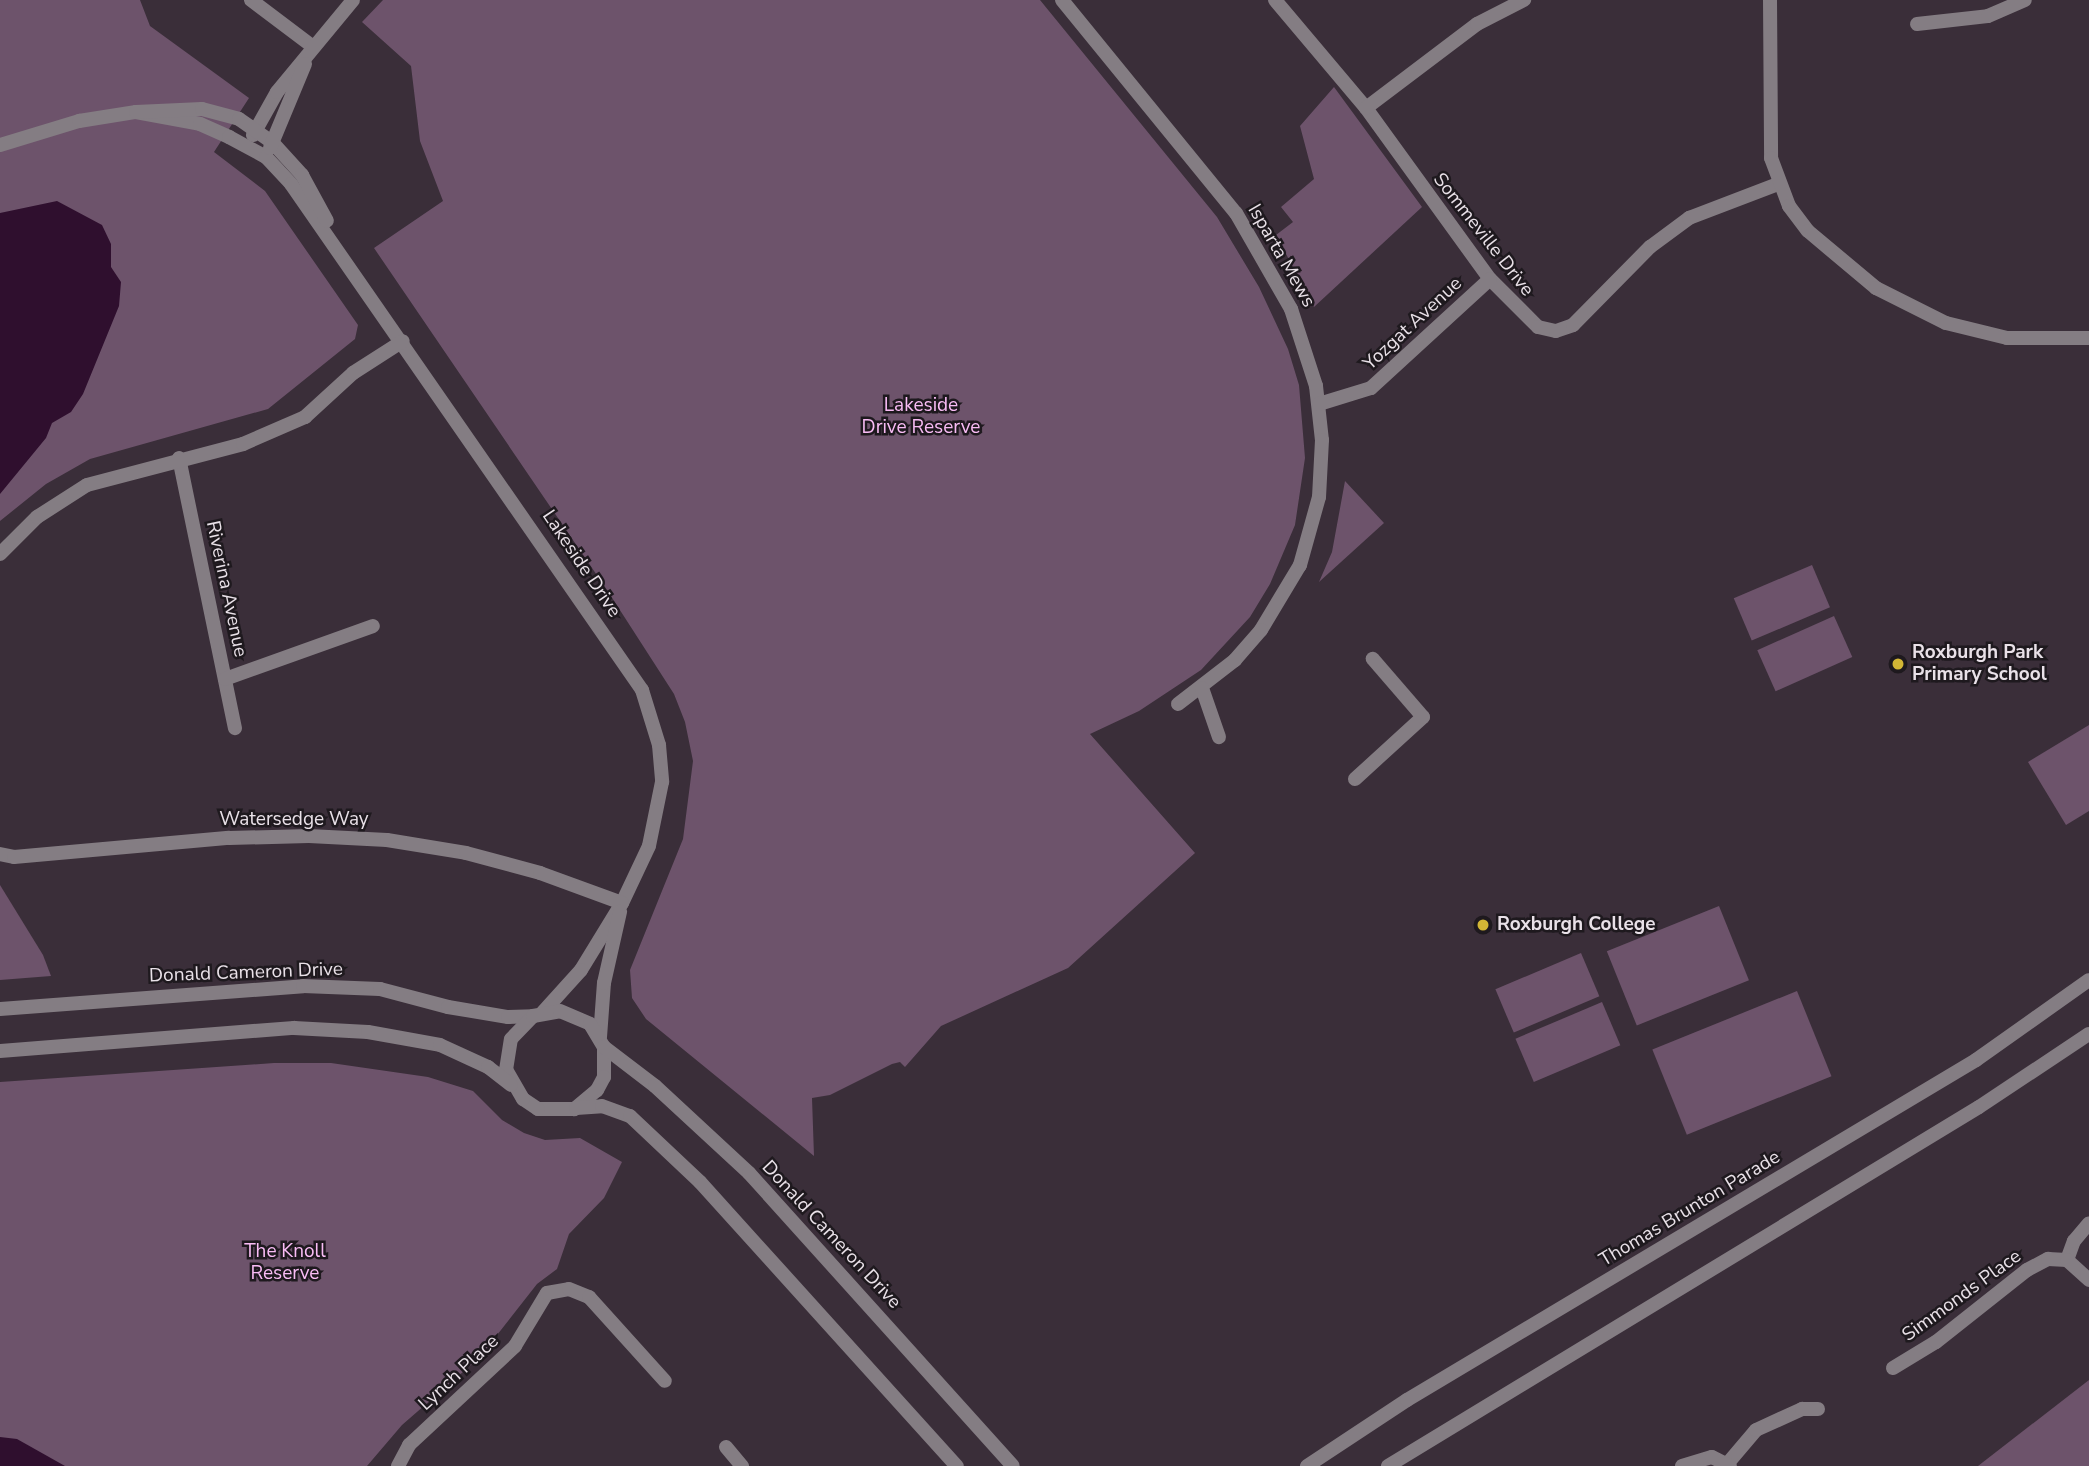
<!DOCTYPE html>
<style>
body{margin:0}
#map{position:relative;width:2089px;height:1466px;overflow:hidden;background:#3a2e39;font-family:"Nunito Sans",sans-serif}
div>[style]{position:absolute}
.green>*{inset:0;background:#6d536b;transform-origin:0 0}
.water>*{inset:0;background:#2f0f2e}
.minor>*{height:14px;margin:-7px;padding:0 7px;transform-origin:7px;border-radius:7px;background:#847d83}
.tertiary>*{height:14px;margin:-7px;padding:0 7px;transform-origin:7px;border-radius:7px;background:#847d83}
.dots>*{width:19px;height:19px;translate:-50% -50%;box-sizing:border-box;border:4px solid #1e191e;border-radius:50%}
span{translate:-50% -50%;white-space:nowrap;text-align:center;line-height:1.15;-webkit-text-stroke:5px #1e191e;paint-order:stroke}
.street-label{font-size:19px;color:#e9e1e8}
.park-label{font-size:19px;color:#f9bcf5}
.poi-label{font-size:19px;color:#e9e1e8;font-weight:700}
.left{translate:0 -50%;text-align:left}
</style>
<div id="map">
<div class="green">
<div style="clip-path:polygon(0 0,140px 0,150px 26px,249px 98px,214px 152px,265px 191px,358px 325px,355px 339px,268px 409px,90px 459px,46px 484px,0 521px)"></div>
<div style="clip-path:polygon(383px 0,1040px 0,1217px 217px,1259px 287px,1288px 349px,1299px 385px,1305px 458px,1295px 525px,1270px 584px,1250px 617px,1201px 670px,1139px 711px,1090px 734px,1195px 853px,1068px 968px,941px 1026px,905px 1067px,900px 1062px,892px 1064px,830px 1095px,812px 1098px,814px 1156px,646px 1019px,632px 998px,630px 970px,683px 839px,693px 761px,685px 722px,674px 694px,607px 590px,374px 248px,443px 201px,420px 141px,411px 66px,362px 22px)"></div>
<div style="clip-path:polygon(1334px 87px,1422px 207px,1314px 307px,1276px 235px,1293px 222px,1281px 207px,1314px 179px,1300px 126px)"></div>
<div style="clip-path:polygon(1345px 481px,1384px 523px,1319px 582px,1332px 552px)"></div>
<div style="left:1812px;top:565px;width:46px;height:85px;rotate:67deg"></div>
<div style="left:1834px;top:616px;width:45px;height:84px;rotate:66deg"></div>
<div style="clip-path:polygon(2089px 725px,2089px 811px,2066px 825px,2028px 762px)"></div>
<div style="clip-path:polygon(0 885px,43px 955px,51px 976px,0 980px)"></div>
<div style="left:1719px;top:906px;width:80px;height:121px;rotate:68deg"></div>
<div style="left:1581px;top:953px;width:47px;height:93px;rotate:67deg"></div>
<div style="left:1797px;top:991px;width:92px;height:156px;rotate:68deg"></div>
<div style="left:1602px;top:1002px;width:47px;height:94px;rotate:67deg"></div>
<div style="clip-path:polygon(274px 1063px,331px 1063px,428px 1077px,473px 1091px,502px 1120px,524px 1133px,545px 1140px,580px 1138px,622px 1162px,604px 1198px,569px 1234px,557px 1269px,537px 1284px,479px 1358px,402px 1425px,367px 1466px,0 1466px,0 1082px)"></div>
<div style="clip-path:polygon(2089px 1380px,2089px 1466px,1978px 1466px)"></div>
</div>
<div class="water">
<div style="clip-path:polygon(57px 201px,102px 225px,111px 244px,111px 267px,121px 282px,119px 306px,83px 394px,71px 412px,52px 423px,46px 438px,0 494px,0 213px)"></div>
<div style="clip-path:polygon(0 1437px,17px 1439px,65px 1466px,0 1466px)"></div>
</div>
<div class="minor">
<div style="left:251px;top:0;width:76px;rotate:37deg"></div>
<div style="left:1062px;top:0;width:275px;rotate:50.8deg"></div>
<div style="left:1236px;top:213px;width:111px;rotate:60.2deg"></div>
<div style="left:1291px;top:309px;width:81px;rotate:72deg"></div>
<div style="left:1316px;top:386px;width:54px;rotate:83.7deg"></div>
<div style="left:1322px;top:440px;width:57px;rotate:93deg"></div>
<div style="left:1319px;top:497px;width:71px;rotate:105.6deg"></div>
<div style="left:1300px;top:565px;width:76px;rotate:121deg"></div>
<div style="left:1261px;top:630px;width:40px;rotate:131deg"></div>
<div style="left:1235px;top:660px;width:72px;rotate:142.3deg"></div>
<div style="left:1275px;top:0;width:141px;rotate:49.9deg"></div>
<div style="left:1366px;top:108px;width:211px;rotate:54.1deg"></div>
<div style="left:1490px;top:279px;width:68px;rotate:45deg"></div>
<div style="left:1538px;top:327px;width:18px;rotate:13deg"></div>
<div style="left:1556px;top:331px;width:18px;rotate:-19deg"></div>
<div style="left:1573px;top:325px;width:110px;rotate:-45.4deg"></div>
<div style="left:1650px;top:247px;width:49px;rotate:-36.6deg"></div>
<div style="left:1689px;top:218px;width:95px;rotate:-20.9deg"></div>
<div style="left:1770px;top:0;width:158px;rotate:89.6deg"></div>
<div style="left:1771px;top:158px;width:51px;rotate:69.4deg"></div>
<div style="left:1789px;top:206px;width:31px;rotate:53deg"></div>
<div style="left:1808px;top:231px;width:89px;rotate:40deg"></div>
<div style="left:1876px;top:288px;width:78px;rotate:26.6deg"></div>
<div style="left:1946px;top:323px;width:63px;rotate:13.8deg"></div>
<div style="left:2007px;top:338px;width:82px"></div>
<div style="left:1917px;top:24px;width:71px;rotate:-6.4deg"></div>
<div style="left:1988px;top:16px;width:40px;rotate:-23.4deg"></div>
<div style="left:1366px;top:108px;width:139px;rotate:-37.1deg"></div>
<div style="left:1477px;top:24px;width:53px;rotate:-27.1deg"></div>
<div style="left:136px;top:112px;width:65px;rotate:10.6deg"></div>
<div style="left:200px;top:124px;width:32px;rotate:24deg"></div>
<div style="left:229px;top:137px;width:42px;rotate:28.4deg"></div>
<div style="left:266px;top:157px;width:37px;rotate:47deg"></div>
<div style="left:291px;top:184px;width:616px;rotate:55.25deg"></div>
<div style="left:642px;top:690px;width:58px;rotate:72.8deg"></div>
<div style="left:659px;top:745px;width:37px;rotate:85deg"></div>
<div style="left:662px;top:782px;width:65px;rotate:101.5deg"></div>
<div style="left:649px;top:846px;width:63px;rotate:115.3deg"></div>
<div style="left:622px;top:903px;width:79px;rotate:121.5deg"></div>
<div style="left:581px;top:970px;width:57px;rotate:132.1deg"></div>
<div style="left:253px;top:135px;width:49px;rotate:-60.8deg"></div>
<div style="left:277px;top:92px;width:119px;rotate:-50.4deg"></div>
<div style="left:0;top:145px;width:83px;rotate:-16.9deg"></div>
<div style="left:79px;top:121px;width:58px;rotate:-9deg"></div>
<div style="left:136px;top:112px;width:66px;rotate:-2.6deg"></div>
<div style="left:202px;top:109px;width:38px;rotate:15deg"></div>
<div style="left:239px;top:119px;width:40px;rotate:34.9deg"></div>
<div style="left:272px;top:142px;width:45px;rotate:47.7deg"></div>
<div style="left:302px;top:175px;width:52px;rotate:61.5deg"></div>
<div style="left:270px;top:148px;width:91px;rotate:-67.4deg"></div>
<div style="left:1319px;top:404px;width:54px;rotate:-17.1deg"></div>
<div style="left:1371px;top:388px;width:161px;rotate:-42.5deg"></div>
<div style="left:179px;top:458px;width:276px;rotate:78.3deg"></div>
<div style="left:0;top:554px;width:52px;rotate:-45deg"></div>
<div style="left:37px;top:517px;width:59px;rotate:-32.6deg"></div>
<div style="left:87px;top:485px;width:161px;rotate:-14.7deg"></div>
<div style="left:243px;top:444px;width:68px;rotate:-23.5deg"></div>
<div style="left:305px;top:417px;width:65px;rotate:-42.5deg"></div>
<div style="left:353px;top:373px;width:59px;rotate:-32.6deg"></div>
<div style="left:225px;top:679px;width:157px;rotate:-19.7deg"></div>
<div style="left:1202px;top:688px;width:52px;rotate:70.9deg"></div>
<div style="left:1355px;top:779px;width:92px;rotate:-42.4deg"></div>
<div style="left:1423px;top:717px;width:77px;rotate:-130.8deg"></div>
<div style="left:0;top:854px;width:14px;rotate:12deg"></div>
<div style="left:14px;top:857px;width:216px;rotate:-5.1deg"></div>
<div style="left:229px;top:838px;width:80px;rotate:-1.4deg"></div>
<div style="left:309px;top:836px;width:78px;rotate:2.9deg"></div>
<div style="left:387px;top:840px;width:80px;rotate:9.3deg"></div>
<div style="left:466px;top:853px;width:77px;rotate:15.1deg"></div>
<div style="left:540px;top:873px;width:87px;rotate:20.1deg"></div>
<div style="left:600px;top:1037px;width:54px;rotate:-85.8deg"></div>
<div style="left:604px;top:983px;width:73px;rotate:-77.3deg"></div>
<div style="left:2067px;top:1260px;width:20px;rotate:-70deg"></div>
<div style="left:2074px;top:1241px;width:23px;rotate:-50deg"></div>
<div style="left:1893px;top:1368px;width:50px;rotate:-31.2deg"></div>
<div style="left:1936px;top:1342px;width:116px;rotate:-38.4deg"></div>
<div style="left:2027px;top:1270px;width:24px;rotate:-28deg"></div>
<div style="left:2048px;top:1259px;width:19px;rotate:3deg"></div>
<div style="left:2067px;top:1260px;width:30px;rotate:42deg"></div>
<div style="left:726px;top:1447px;width:25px;rotate:50deg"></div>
<div style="left:1728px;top:1463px;width:43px;rotate:-49.7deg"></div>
<div style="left:1756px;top:1430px;width:51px;rotate:-24.5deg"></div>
<div style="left:1802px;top:1409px;width:16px"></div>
<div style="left:398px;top:1466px;width:24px;rotate:-62deg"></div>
<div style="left:409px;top:1445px;width:145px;rotate:-43deg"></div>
<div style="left:515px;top:1346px;width:62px;rotate:-58.9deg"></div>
<div style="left:547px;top:1293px;width:22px;rotate:-10deg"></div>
<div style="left:569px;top:1289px;width:22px;rotate:22deg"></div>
<div style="left:589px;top:1297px;width:113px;rotate:47.9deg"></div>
<div style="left:1682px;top:1466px;width:31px;rotate:-17deg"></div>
<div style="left:1712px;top:1457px;width:20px;rotate:27deg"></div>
</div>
<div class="tertiary">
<div style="left:0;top:1009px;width:304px;rotate:-4.3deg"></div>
<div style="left:303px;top:986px;width:77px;rotate:2.2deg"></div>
<div style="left:380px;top:989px;width:70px;rotate:14.8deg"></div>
<div style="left:448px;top:1007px;width:61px;rotate:9.5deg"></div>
<div style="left:508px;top:1017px;width:25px;rotate:-2deg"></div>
<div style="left:604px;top:1047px;width:30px;rotate:90deg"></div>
<div style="left:604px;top:1077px;width:15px;rotate:118deg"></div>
<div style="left:597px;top:1090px;width:30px;rotate:140deg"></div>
<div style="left:574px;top:1109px;width:36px;rotate:180deg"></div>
<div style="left:538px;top:1109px;width:18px;rotate:-146deg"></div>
<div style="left:523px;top:1099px;width:34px;rotate:-120deg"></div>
<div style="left:506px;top:1070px;width:31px;rotate:-81deg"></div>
<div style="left:511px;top:1039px;width:32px;rotate:-46deg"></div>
<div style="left:533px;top:1016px;width:27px;rotate:-10deg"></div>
<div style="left:560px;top:1011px;width:33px;rotate:23deg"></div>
<div style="left:590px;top:1024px;width:27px;rotate:59deg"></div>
<div style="left:604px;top:1047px;width:64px;rotate:37.4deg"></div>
<div style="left:655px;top:1086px;width:128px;rotate:42.8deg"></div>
<div style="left:749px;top:1173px;width:394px;rotate:48deg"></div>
<div style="left:0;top:1051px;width:295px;rotate:-4.5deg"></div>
<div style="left:294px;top:1028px;width:74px;rotate:3.1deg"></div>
<div style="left:368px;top:1032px;width:73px;rotate:10.2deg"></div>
<div style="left:440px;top:1045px;width:53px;rotate:24.6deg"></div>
<div style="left:488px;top:1067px;width:29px;rotate:38deg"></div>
<div style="left:576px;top:1108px;width:26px;rotate:-4deg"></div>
<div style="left:602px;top:1106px;width:30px;rotate:20deg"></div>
<div style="left:630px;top:1116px;width:96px;rotate:43.3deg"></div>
<div style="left:700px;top:1182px;width:383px;rotate:47.9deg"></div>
<div style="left:1307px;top:1466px;width:120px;rotate:-33.4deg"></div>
<div style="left:1407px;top:1400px;width:663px;rotate:-30.86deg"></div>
<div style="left:1976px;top:1060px;width:138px;rotate:-35.3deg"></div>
<div style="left:1388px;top:1466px;width:691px;rotate:-31.28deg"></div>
<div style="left:1979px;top:1107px;width:132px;rotate:-33.6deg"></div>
</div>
<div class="dots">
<div style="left:1898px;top:664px;background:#d3b635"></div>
<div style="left:1483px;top:925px;background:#d3b635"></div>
</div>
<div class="street-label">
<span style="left:1483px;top:235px;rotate:52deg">Sommeville Drive</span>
<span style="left:1281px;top:256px;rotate:60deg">Isparta Mews</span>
<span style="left:1413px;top:324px;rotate:-43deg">Yozgat Avenue</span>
<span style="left:581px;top:564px;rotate:56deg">Lakeside Drive</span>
<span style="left:226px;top:589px;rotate:78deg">Riverina Avenue</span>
<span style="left:294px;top:820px">Watersedge Way</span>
<span style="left:246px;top:973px;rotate:-2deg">Donald Cameron Drive</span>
<span style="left:1690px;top:1209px;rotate:-31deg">Thomas Brunton Parade</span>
<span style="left:831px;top:1235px;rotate:47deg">Donald Cameron Drive</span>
<span style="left:1962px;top:1296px;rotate:-36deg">Simmonds Place</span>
<span style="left:459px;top:1373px;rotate:-43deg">Lynch Place</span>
</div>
<div class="park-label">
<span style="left:921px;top:417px">Lakeside<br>Drive Reserve</span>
<span style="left:285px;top:1263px">The Knoll<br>Reserve</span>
</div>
<div class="poi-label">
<span class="left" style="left:1912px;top:664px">Roxburgh Park<br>Primary School</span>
<span class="left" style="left:1497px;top:925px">Roxburgh College</span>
</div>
</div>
